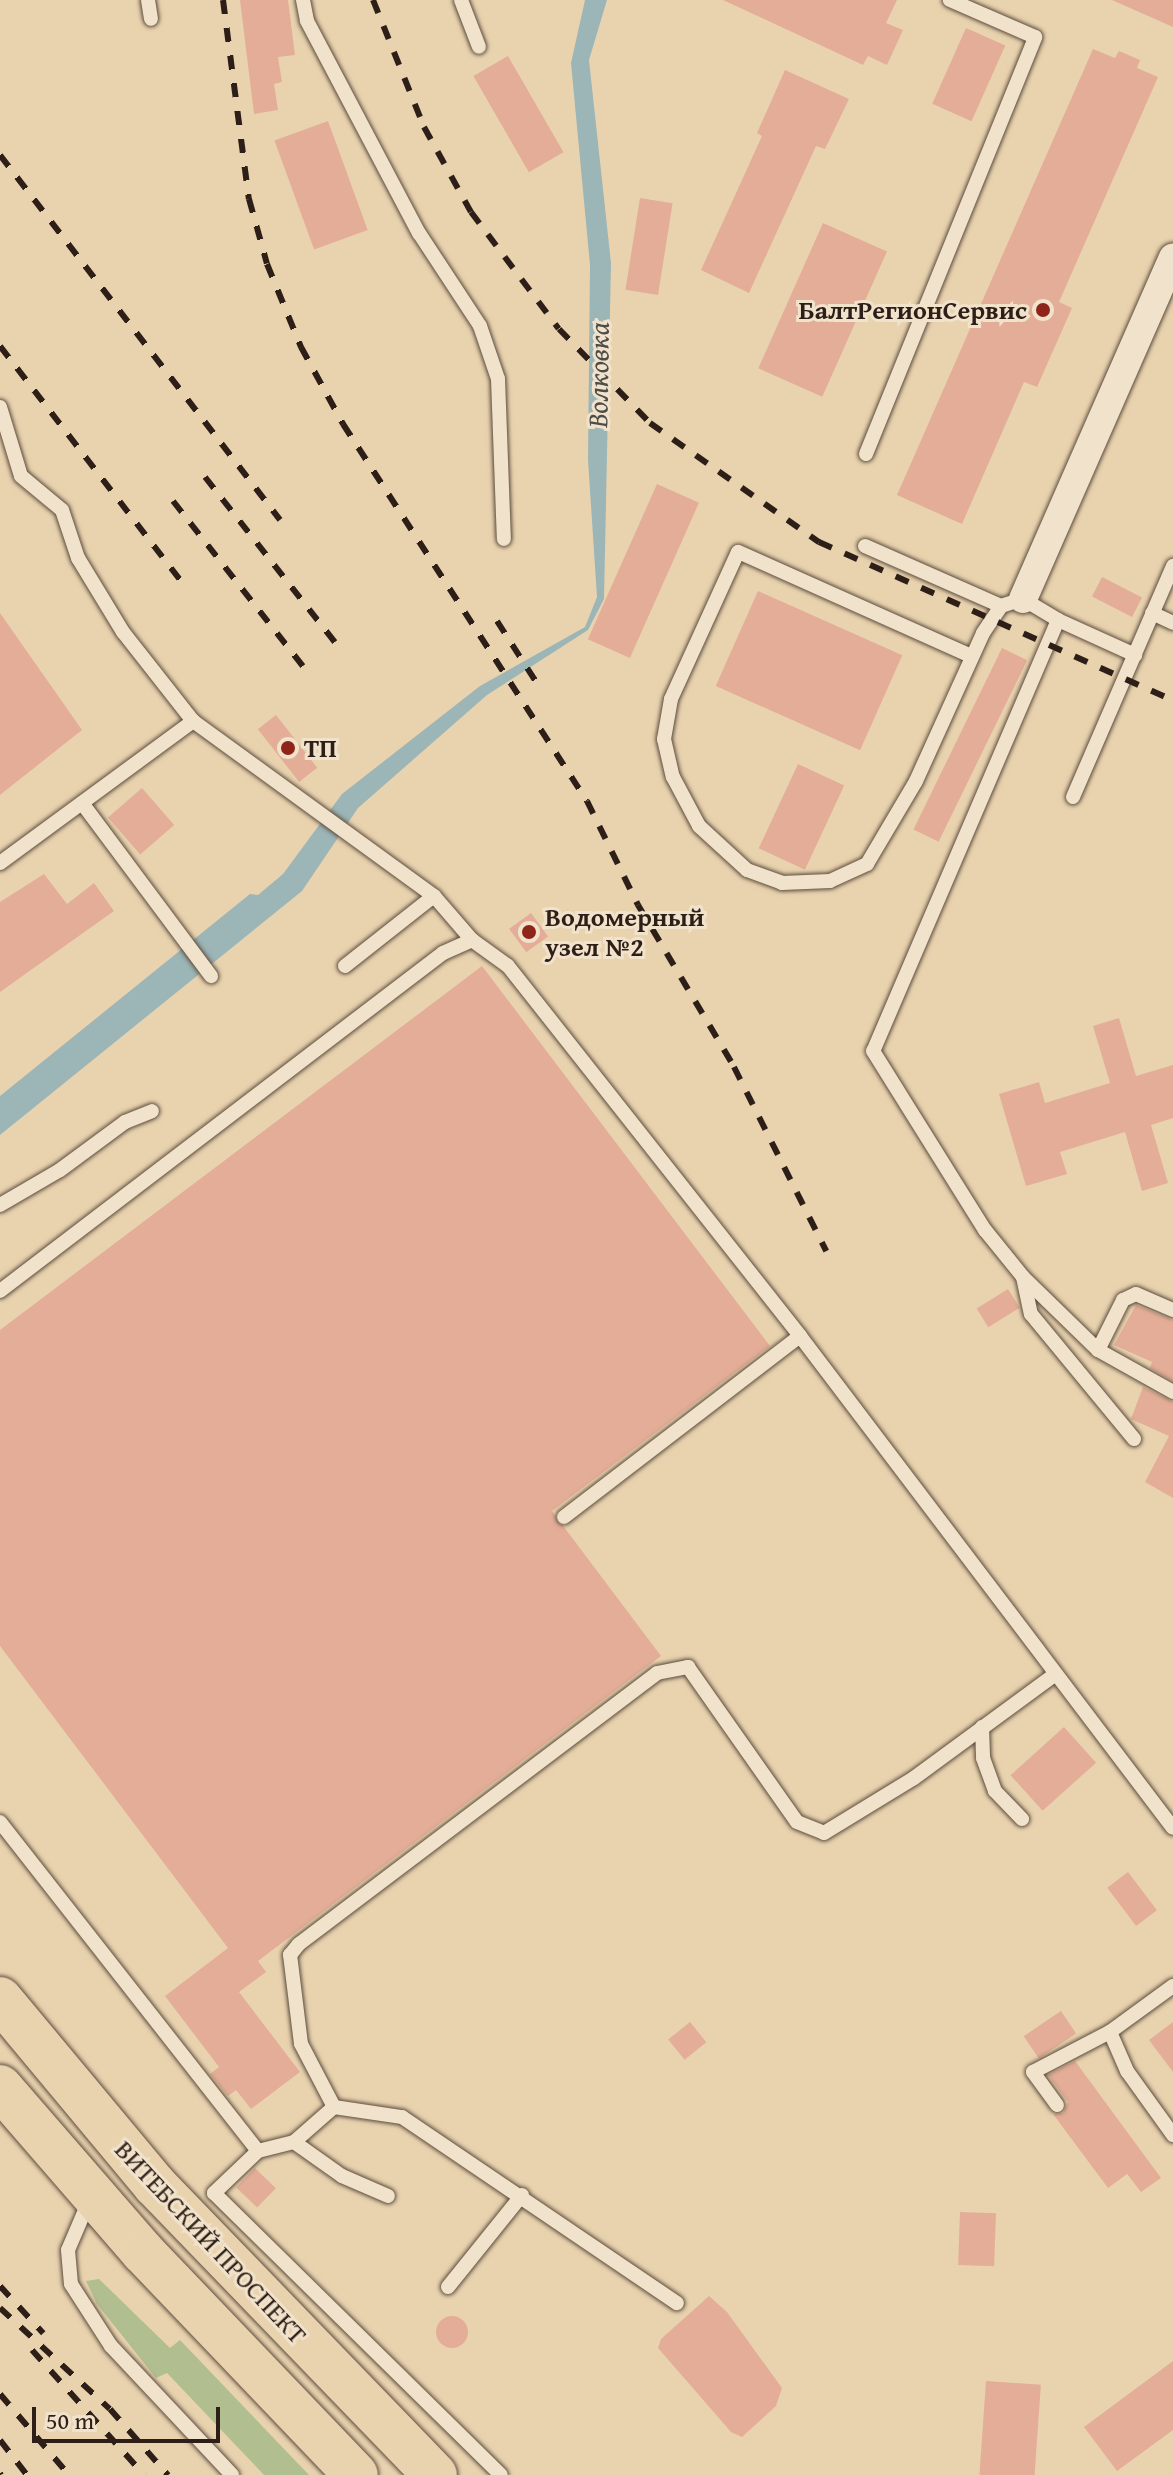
<!DOCTYPE html>
<meta charset="utf-8">
<style>
body{margin:0}
#map{position:relative;width:1173px;height:2475px;overflow:hidden;background:#e9d3af;font-family:"Gentium Book Plus",serif}
div>[style]{position:absolute}
.green>*{inset:0;background:#b1be8f}
.water>*{inset:0;background:#9cb5b6}
.building>*{inset:0;background:#e4ad97;transform-origin:0 0}
.round{border-radius:50%}
.roads{filter:drop-shadow(0 0 2px #5c4c3d) drop-shadow(0 0 2px #5c4c3d)}
.service>*{height:14px;margin:-7px;padding:0 7px;transform-origin:7px;border-radius:7px;background:#f1e2cb}
.minor>*{height:28px;margin:-14px;padding:0 14px;transform-origin:14px;border-radius:14px;background:#f1e2cb}
.primary>*{height:44px;margin:-22px;padding:0 22px;transform-origin:22px;border-radius:22px;background:#e9d3af}
.rail>*{height:6px;margin-top:-3px;transform-origin:0;background:repeating-linear-gradient(90deg,#2d1f17 0 14px,transparent 0 28px)}
.dots>*{width:22px;height:22px;translate:-50% -50%;box-sizing:border-box;border:4px solid #f1e2cb;border-radius:50%}
span{translate:-50% -50%;white-space:nowrap;text-align:center;line-height:1.15;-webkit-text-stroke:6px #f1e2cb;paint-order:stroke}
.poi-label{font-size:26px;color:#2d1f17;font-weight:700}
.right{translate:-100% -50%;text-align:right}
.left{translate:0 -50%;text-align:left}
.street-label{font-size:26px;color:#2d1f17}
.water-label{font-size:28px;color:#4e4c47;font-style:italic}
.scale{position:absolute;left:32px;top:2407px;width:188px;height:36px;box-sizing:border-box;border:4px solid #2d1f17;border-top:0;padding-left:10px;font-size:24px;line-height:28px;white-space:nowrap;color:#2d1f17;-webkit-text-stroke:6px #f1e2cb;paint-order:stroke}
</style>
<div id="map">
<div class="green">
<div style="clip-path:polygon(99px 2279px,170px 2348px,180px 2340px,309px 2475px,264px 2475px,167px 2373px,156px 2378px,97px 2304px,86px 2281px)"></div>
</div>
<div class="water">
<div style="clip-path:polygon(585px 0,607px 0,589px 60px,611px 263px,604px 599px,588px 630px,487px 695px,358px 808px,302px 891px,0 1135px,0 1096px,250px 894px,258px 895px,283px 874px,342px 794px,480px 686px,585px 627px,597px 597px,588px 460px,590px 265px,571px 63px)"></div>
</div>
<div class="building">
<div style="clip-path:polygon(240px 0,288px 0,295px 55px,278px 57px,282px 82px,274px 84px,278px 110px,254px 114px)"></div>
<div style="clip-path:polygon(723px 0,897px 0,886px 23px,903px 30px,887px 65px,868px 56px,863px 65px)"></div>
<div style="clip-path:polygon(1112px 0,1173px 0,1173px 27px)"></div>
<div style="left:966px;top:28px;width:43px;height:83px;rotate:24deg"></div>
<div style="clip-path:polygon(1093px 49px,1115px 58px,1119px 51px,1140px 60px,1137px 68px,1158px 77px,1059px 302px,1072px 308px,1037px 387px,1024px 382px,962px 524px,897px 495px)"></div>
<div style="left:508px;top:56px;width:111px;height:40px;rotate:60deg"></div>
<div style="clip-path:polygon(785px 70px,849px 99px,825px 149px,816px 146px,749px 293px,701px 270px,762px 136px,757px 133px)"></div>
<div style="left:328px;top:121px;width:116px;height:57px;rotate:70deg"></div>
<div style="left:640px;top:198px;width:33px;height:93px;rotate:9deg"></div>
<div style="left:823px;top:223px;width:70px;height:159px;rotate:24deg"></div>
<div style="left:657px;top:484px;width:46px;height:170px;rotate:24deg"></div>
<div style="left:1102px;top:577px;width:45px;height:22px;rotate:27deg"></div>
<div style="left:758px;top:591px;width:158px;height:104px;rotate:24deg"></div>
<div style="clip-path:polygon(0 613px,82px 730px,0 795px)"></div>
<div style="left:1002px;top:648px;width:28px;height:202px;rotate:26deg"></div>
<div style="left:276px;top:715px;width:67px;height:23px;rotate:52deg"></div>
<div style="left:798px;top:764px;width:51px;height:93px;rotate:25deg"></div>
<div style="left:142px;top:788px;width:49px;height:45px;rotate:49deg"></div>
<div style="clip-path:polygon(44px 874px,67px 904px,94px 883px,114px 911px,0 992px,0 902px)"></div>
<div style="left:531px;top:913px;width:29px;height:27px;rotate:54deg"></div>
<div style="clip-path:polygon(482px 966px,770px 1346px,552px 1511px,661px 1656px,258px 1961px,266px 1972px,239px 1992px,300px 2072px,251px 2109px,236px 2090px,228px 2096px,215px 2080px,210px 2074px,219px 2067px,165px 1996px,228px 1948px,0 1646px,0 1330px)"></div>
<div style="clip-path:polygon(1119px 1018px,1136px 1076px,1173px 1065px,1173px 1118px,1151px 1125px,1168px 1183px,1142px 1191px,1125px 1132px,1060px 1152px,1067px 1174px,1026px 1186px,999px 1094px,1039px 1082px,1045px 1103px,1110px 1083px,1093px 1026px)"></div>
<div style="left:1008px;top:1289px;width:22px;height:37px;rotate:58deg"></div>
<div style="clip-path:polygon(1136px 1305px,1173px 1320px,1173px 1381px,1150px 1368px,1152px 1362px,1114px 1345px)"></div>
<div style="clip-path:polygon(1143px 1387px,1173px 1402px,1173px 1498px,1145px 1482px,1169px 1436px,1131px 1419px)"></div>
<div style="left:1064px;top:1727px;width:48px;height:72px;rotate:48deg"></div>
<div style="left:1128px;top:1872px;width:48px;height:26px;rotate:53deg"></div>
<div style="left:1061px;top:2011px;width:27px;height:45px;rotate:56deg"></div>
<div style="left:690px;top:2022px;width:26px;height:28px;rotate:51deg"></div>
<div style="clip-path:polygon(1173px 2022px,1173px 2072px,1149px 2040px)"></div>
<div style="clip-path:polygon(1075px 2061px,1161px 2178px,1141px 2192px,1127px 2174px,1108px 2188px,1053px 2114px,1063px 2113px,1068px 2102px,1048px 2075px)"></div>
<div style="left:255px;top:2168px;width:29px;height:27px;rotate:44deg"></div>
<div style="left:960px;top:2212px;width:36px;height:53px;rotate:2deg"></div>
<div style="clip-path:polygon(709px 2296px,727px 2312px,782px 2388px,776px 2406px,742px 2437px,731px 2432px,658px 2348px,661px 2339px)"></div>
<div class="round" style="left:436px;top:2316px;width:32px;height:32px"></div>
<div style="clip-path:polygon(1173px 2361px,1173px 2430px,1117px 2471px,1084px 2427px)"></div>
<div style="left:986px;top:2381px;width:55px;height:94px;rotate:4deg"></div>
</div>
<div class="roads">
<div class="service">
<div style="left:148px;top:0;width:19px;rotate:81deg"></div>
<div style="left:303px;top:0;width:21px;rotate:79deg"></div>
<div style="left:307px;top:21px;width:240px;rotate:62.2deg"></div>
<div style="left:419px;top:233px;width:111px;rotate:56.7deg"></div>
<div style="left:480px;top:326px;width:56px;rotate:71.2deg"></div>
<div style="left:498px;top:379px;width:160px;rotate:87.9deg"></div>
<div style="left:461px;top:0;width:50px;rotate:69deg"></div>
<div style="left:0;top:407px;width:72px;rotate:73.1deg"></div>
<div style="left:21px;top:476px;width:53px;rotate:39.7deg"></div>
<div style="left:62px;top:510px;width:51px;rotate:71.6deg"></div>
<div style="left:78px;top:558px;width:87px;rotate:58.7deg"></div>
<div style="left:123px;top:632px;width:113px;rotate:51.8deg"></div>
<div style="left:193px;top:721px;width:298px;rotate:36deg"></div>
<div style="left:434px;top:896px;width:58px;rotate:49.2deg"></div>
<div style="left:866px;top:454px;width:450px;rotate:-67.9deg"></div>
<div style="left:1035px;top:37px;width:93px;rotate:-156.5deg"></div>
<div style="left:865px;top:546px;width:149px;rotate:23.8deg"></div>
<div style="left:1152px;top:613px;width:23px;rotate:25deg"></div>
<div style="left:1058px;top:620px;width:85px;rotate:24.4deg"></div>
<div style="left:971px;top:656px;width:255px;rotate:-155.9deg"></div>
<div style="left:738px;top:552px;width:162px;rotate:114.5deg"></div>
<div style="left:671px;top:699px;width:41px;rotate:99.9deg"></div>
<div style="left:664px;top:739px;width:39px;rotate:77deg"></div>
<div style="left:673px;top:777px;width:55px;rotate:62deg"></div>
<div style="left:699px;top:826px;width:65px;rotate:42.5deg"></div>
<div style="left:747px;top:870px;width:37px;rotate:20deg"></div>
<div style="left:782px;top:883px;width:48px;rotate:-2.4deg"></div>
<div style="left:830px;top:881px;width:41px;rotate:-24.7deg"></div>
<div style="left:867px;top:864px;width:96px;rotate:-59.4deg"></div>
<div style="left:916px;top:781px;width:162px;rotate:-65.6deg"></div>
<div style="left:983px;top:633px;width:32px;rotate:-56deg"></div>
<div style="left:1001px;top:606px;width:23px;rotate:-18deg"></div>
<div style="left:1023px;top:599px;width:41px;rotate:31deg"></div>
<div style="left:1058px;top:620px;width:469px;rotate:113.2deg"></div>
<div style="left:873px;top:1051px;width:211px;rotate:58deg"></div>
<div style="left:985px;top:1230px;width:60px;rotate:51deg"></div>
<div style="left:1023px;top:1277px;width:105px;rotate:44.2deg"></div>
<div style="left:1098px;top:1350px;width:86px;rotate:29.2deg"></div>
<div style="left:1073px;top:797px;width:252px;rotate:-66.6deg"></div>
<div style="left:82px;top:803px;width:216px;rotate:53.3deg"></div>
<div style="left:0;top:863px;width:240px;rotate:-36.3deg"></div>
<div style="left:345px;top:966px;width:113px;rotate:-38.2deg"></div>
<div style="left:0;top:1205px;width:69px;rotate:-30.3deg"></div>
<div style="left:60px;top:1170px;width:81px;rotate:-36.4deg"></div>
<div style="left:125px;top:1122px;width:29px;rotate:-22deg"></div>
<div style="left:1023px;top:1277px;width:38px;rotate:78deg"></div>
<div style="left:1031px;top:1314px;width:162px;rotate:50.5deg"></div>
<div style="left:0;top:1291px;width:557px;rotate:-37.34deg"></div>
<div style="left:443px;top:953px;width:32px;rotate:-24deg"></div>
<div style="left:472px;top:940px;width:44px;rotate:35.8deg"></div>
<div style="left:508px;top:966px;width:471px;rotate:51.7deg"></div>
<div style="left:800px;top:1336px;width:617px;rotate:52.83deg"></div>
<div style="left:1098px;top:1350px;width:56px;rotate:-63.4deg"></div>
<div style="left:1123px;top:1300px;width:14px;rotate:-25deg"></div>
<div style="left:1136px;top:1294px;width:40px;rotate:23.4deg"></div>
<div style="left:564px;top:1517px;width:297px;rotate:-37.5deg"></div>
<div style="left:982px;top:1727px;width:31px;rotate:88deg"></div>
<div style="left:983px;top:1758px;width:35px;rotate:70deg"></div>
<div style="left:995px;top:1791px;width:39px;rotate:46deg"></div>
<div style="left:0;top:1822px;width:418px;rotate:51.9deg"></div>
<div style="left:258px;top:2151px;width:37px;rotate:-14deg"></div>
<div style="left:294px;top:2142px;width:53px;rotate:-41.2deg"></div>
<div style="left:334px;top:2107px;width:71px;rotate:-117.6deg"></div>
<div style="left:301px;top:2044px;width:90px;rotate:-97deg"></div>
<div style="left:290px;top:1955px;width:14px;rotate:-51deg"></div>
<div style="left:299px;top:1944px;width:449px;rotate:-37.1deg"></div>
<div style="left:657px;top:1673px;width:32px;rotate:-11deg"></div>
<div style="left:688px;top:1667px;width:189px;rotate:54.9deg"></div>
<div style="left:797px;top:1822px;width:29px;rotate:22deg"></div>
<div style="left:824px;top:1833px;width:105px;rotate:-31.4deg"></div>
<div style="left:914px;top:1778px;width:174px;rotate:-36.3deg"></div>
<div style="left:1173px;top:1986px;width:78px;rotate:143.9deg"></div>
<div style="left:1110px;top:2032px;width:43px;rotate:66.4deg"></div>
<div style="left:1127px;top:2071px;width:79px;rotate:54.3deg"></div>
<div style="left:1057px;top:2105px;width:41px;rotate:-126deg"></div>
<div style="left:1033px;top:2072px;width:87px;rotate:-27.5deg"></div>
<div style="left:334px;top:2107px;width:69px;rotate:8.4deg"></div>
<div style="left:402px;top:2117px;width:332px;rotate:34.1deg"></div>
<div style="left:294px;top:2142px;width:59px;rotate:35.3deg"></div>
<div style="left:342px;top:2176px;width:50px;rotate:23.5deg"></div>
<div style="left:258px;top:2151px;width:61px;rotate:136.3deg"></div>
<div style="left:214px;top:2193px;width:402px;rotate:44.5deg"></div>
<div style="left:89px;top:2201px;width:53px;rotate:113.2deg"></div>
<div style="left:68px;top:2250px;width:34px;rotate:85deg"></div>
<div style="left:71px;top:2284px;width:74px;rotate:57.2deg"></div>
<div style="left:111px;top:2346px;width:177px;rotate:46.8deg"></div>
<div style="left:448px;top:2287px;width:118px;rotate:-51.2deg"></div>
</div>
<div class="minor">
<div style="left:1023px;top:599px;width:373px;rotate:-66.3deg"></div>
</div>
<div class="primary">
<div style="left:0;top:1999px;width:242px;rotate:50.2deg"></div>
<div style="left:155px;top:2185px;width:403px;rotate:46deg"></div>
<div style="left:0;top:2087px;width:218px;rotate:49.1deg"></div>
<div style="left:143px;top:2252px;width:308px;rotate:46.3deg"></div>
</div>
</div>
<div class="rail">
<div style="left:223px;top:0;width:201px;rotate:82.6deg"></div>
<div style="left:249px;top:199px;width:67px;rotate:74.5deg"></div>
<div style="left:267px;top:264px;width:90px;rotate:67.7deg"></div>
<div style="left:301px;top:347px;width:88px;rotate:61.4deg"></div>
<div style="left:343px;top:424px;width:449px;rotate:57.1deg"></div>
<div style="left:587px;top:801px;width:116px;rotate:63.9deg"></div>
<div style="left:638px;top:905px;width:188px;rotate:59.3deg"></div>
<div style="left:734px;top:1067px;width:206px;rotate:63.4deg"></div>
<div style="left:373px;top:0;width:137px;rotate:68.1deg"></div>
<div style="left:424px;top:127px;width:97px;rotate:61.1deg"></div>
<div style="left:471px;top:212px;width:146px;rotate:53.1deg"></div>
<div style="left:559px;top:329px;width:131px;rotate:45.9deg"></div>
<div style="left:650px;top:423px;width:207px;rotate:35.2deg"></div>
<div style="left:819px;top:542px;width:388px;rotate:24.1deg"></div>
<div style="left:0;top:155px;width:460px;rotate:52.5deg"></div>
<div style="left:0;top:346px;width:307px;rotate:52.4deg"></div>
<div style="left:205px;top:477px;width:210px;rotate:51.8deg"></div>
<div style="left:173px;top:501px;width:210px;rotate:51.8deg"></div>
<div style="left:497px;top:621px;width:83px;rotate:57.3deg"></div>
<div style="left:0;top:2286px;width:64px;rotate:47.5deg"></div>
<div style="left:0;top:2308px;width:149px;rotate:42.6deg"></div>
<div style="left:110px;top:2409px;width:88px;rotate:48.7deg"></div>
<div style="left:32px;top:2350px;width:168px;rotate:48.1deg"></div>
<div style="left:0;top:2394px;width:106px;rotate:49.6deg"></div>
<div style="left:0;top:2440px;width:44px;rotate:52.4deg"></div>
<div style="left:0;top:2473px;width:2px;rotate:63deg"></div>
</div>
<div class="dots">
<div style="left:1043px;top:310px;background:#8f2418"></div>
<div style="left:288px;top:748px;background:#8f2418"></div>
<div style="left:529px;top:932px;background:#8f2418"></div>
</div>
<div class="poi-label">
<span class="right" style="left:1027px;top:310px">БалтРегионСервис</span>
<span class="left" style="left:304px;top:748px">ТП</span>
<span class="left" style="left:545px;top:932px">Водомерный<br>узел №2</span>
</div>
<div class="street-label">
<span style="left:211px;top:2242px;rotate:47deg">ВИТЕБСКИЙ ПРОСПЕКТ</span>
</div>
<div class="water-label">
<span style="left:598px;top:375px;rotate:-89deg">Волковка</span>
</div>
<div class="scale">50 m</div>
</div>
